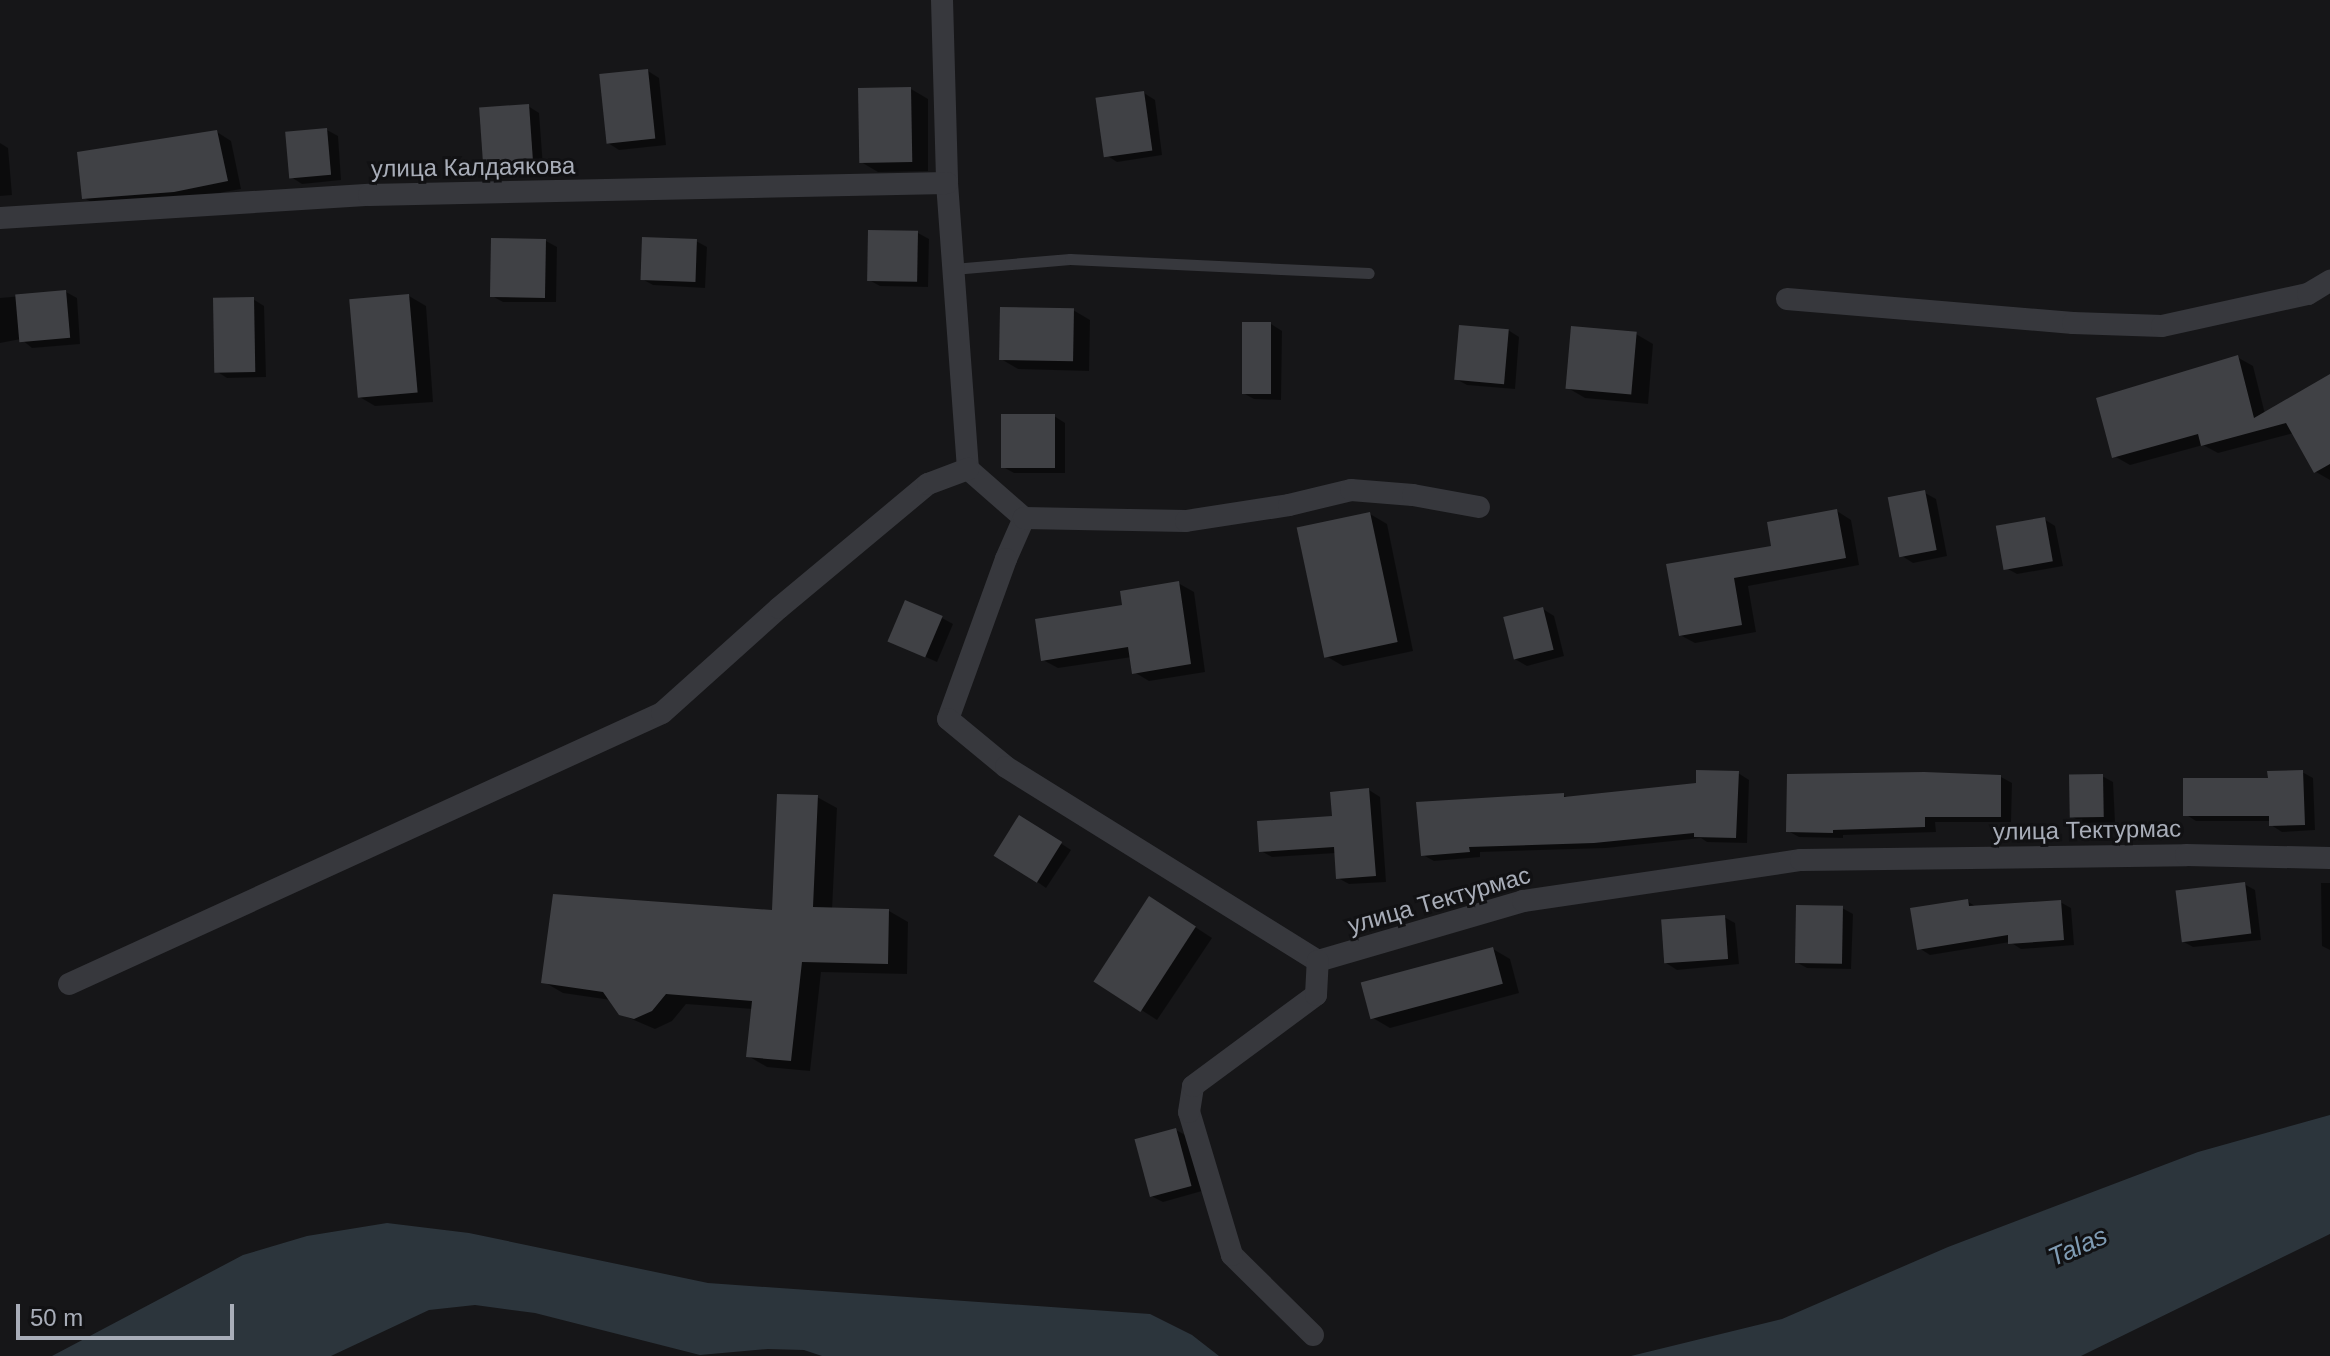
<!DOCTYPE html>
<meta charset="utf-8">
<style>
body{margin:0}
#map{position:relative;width:2330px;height:1356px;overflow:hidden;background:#161618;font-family:Arial,sans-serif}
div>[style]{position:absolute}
.water>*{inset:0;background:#2c353c}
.shadow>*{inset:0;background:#0007}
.building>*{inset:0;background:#404145;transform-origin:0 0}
.lane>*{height:11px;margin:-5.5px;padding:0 5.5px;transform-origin:5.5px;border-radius:5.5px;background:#37383d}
.street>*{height:22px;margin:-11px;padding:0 11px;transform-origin:11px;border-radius:11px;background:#37383d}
span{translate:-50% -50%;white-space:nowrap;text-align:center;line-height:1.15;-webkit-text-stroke:6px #111113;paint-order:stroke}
.street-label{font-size:24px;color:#a8adb8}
.water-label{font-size:26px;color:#7f9bb3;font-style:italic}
.scale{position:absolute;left:16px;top:1304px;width:218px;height:36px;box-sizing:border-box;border:4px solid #a8adb8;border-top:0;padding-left:10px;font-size:24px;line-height:28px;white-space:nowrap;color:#a8adb8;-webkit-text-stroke:6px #111113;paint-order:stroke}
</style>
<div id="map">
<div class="water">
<div style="clip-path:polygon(2330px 1115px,2330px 1234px,2081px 1356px,1631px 1356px,1782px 1319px,1948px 1247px,2198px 1152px)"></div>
<div style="clip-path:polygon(387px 1223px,469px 1233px,708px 1283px,1150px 1314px,1192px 1335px,1219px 1356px,822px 1356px,804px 1350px,768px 1349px,700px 1355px,535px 1313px,475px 1305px,429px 1310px,331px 1356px,52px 1356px,243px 1255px,307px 1236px)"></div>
</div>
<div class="shadow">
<div style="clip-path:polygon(648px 71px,659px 78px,666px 145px,619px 150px,608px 143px)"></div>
<div style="clip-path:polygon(911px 89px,928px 99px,928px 171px,878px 172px,861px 162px)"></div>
<div style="clip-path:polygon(1144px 93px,1155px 100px,1162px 155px,1117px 162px,1106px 155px)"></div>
<div style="clip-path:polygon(528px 106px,539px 113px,543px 167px,496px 170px,485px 164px)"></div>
<div style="clip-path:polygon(327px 130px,338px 136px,341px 180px,302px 184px,291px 177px)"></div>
<div style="clip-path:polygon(217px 132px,231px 141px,241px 189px,190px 198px,99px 206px,84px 198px)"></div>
<div style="clip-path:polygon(0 143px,8px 148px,12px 195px,0 196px)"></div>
<div style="clip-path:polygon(918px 233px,929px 239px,928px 287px,880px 286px,869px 280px)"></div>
<div style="clip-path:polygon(546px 241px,557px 247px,556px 302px,503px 302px,492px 296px)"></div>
<div style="clip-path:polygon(696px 241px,707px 247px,705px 288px,653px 285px,642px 279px)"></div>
<div style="clip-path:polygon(66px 292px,77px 298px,80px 344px,32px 348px,21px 339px,0 343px,0 298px)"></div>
<div style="clip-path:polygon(409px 296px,426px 306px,433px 402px,375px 406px,358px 396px)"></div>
<div style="clip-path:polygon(253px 299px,264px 306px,266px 377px,227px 378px,216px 371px)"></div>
<div style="clip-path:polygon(1073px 310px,1090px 320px,1089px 371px,1018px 369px,1001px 359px)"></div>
<div style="clip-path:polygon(1271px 324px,1282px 331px,1281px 400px,1254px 399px,1243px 393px)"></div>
<div style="clip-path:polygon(1508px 330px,1519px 337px,1515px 389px,1467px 385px,1456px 379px)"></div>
<div style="clip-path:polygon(1636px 334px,1653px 344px,1648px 404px,1585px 398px,1568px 388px)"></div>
<div style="clip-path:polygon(2237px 357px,2253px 366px,2265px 414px,2330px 376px,2330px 480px,2316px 472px,2294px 433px,2218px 453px,2203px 445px,2130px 465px,2114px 456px)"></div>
<div style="clip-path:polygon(1054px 416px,1065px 423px,1065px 473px,1014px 473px,1003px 467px)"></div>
<div style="clip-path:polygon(1925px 493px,1936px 499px,1947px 556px,1913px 563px,1902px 556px)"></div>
<div style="clip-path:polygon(1837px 511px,1851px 520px,1859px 565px,1748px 586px,1756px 632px,1695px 643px,1680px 635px,1668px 566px,1774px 547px)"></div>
<div style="clip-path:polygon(1370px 514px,1387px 524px,1413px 651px,1343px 666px,1326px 656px)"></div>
<div style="clip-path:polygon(2044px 519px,2055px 526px,2063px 566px,2017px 574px,2006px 568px)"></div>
<div style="clip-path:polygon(1178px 583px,1194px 592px,1205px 672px,1149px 681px,1134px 672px,1132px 657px,1058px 668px,1043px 660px,1125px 607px)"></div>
<div style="clip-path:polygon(1543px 609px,1554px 616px,1564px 656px,1527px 666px,1515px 659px)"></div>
<div style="clip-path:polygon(942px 618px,953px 624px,937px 662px,901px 646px)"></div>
<div style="clip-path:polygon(2302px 772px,2313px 778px,2315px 830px,2282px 832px,2271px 825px,2271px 821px,2196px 821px,2185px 814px,2270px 780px)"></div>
<div style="clip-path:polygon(1738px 773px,1749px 780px,1747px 843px,1707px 842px,1701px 838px,1606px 848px,1480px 852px,1480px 857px,1434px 861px,1423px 855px,1563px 795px,1569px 798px,1698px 784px)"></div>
<div style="clip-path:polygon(2102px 776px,2113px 782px,2115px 822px,2084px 824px,2073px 817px)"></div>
<div style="clip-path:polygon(2001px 777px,2012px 783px,2011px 822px,1935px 822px,1936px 832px,1843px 835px,1843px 838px,1799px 837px,1788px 831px)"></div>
<div style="clip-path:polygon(1369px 790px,1380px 797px,1386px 882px,1349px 884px,1338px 878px,1336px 853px,1272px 857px,1261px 851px,1334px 818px)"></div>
<div style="clip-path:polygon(817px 797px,837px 808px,832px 910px,889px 911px,908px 922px,907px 974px,821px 972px,810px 1071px,767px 1067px,748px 1056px,753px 1009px,686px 1004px,672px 1021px,655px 1029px,620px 1014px,611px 1000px,563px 993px,544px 982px,774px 912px)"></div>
<div style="clip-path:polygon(1031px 824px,1071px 850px,1046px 888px,1036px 881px)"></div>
<div style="clip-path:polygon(2321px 883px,2330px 883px,2330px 950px,2322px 946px)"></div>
<div style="clip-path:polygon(2244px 884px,2255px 890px,2261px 940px,2193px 947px,2182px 941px)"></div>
<div style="clip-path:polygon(1967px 901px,1978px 908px,2060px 902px,2071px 908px,2074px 945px,2021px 949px,2010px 942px,1930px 955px,1919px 948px)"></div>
<div style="clip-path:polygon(1166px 908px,1212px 938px,1157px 1020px,1095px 980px)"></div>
<div style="clip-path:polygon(1842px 908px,1853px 914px,1851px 969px,1807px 968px,1796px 962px)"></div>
<div style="clip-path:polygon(1724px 917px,1735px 923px,1739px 964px,1677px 970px,1666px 963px)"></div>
<div style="clip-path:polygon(1493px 949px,1510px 959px,1519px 993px,1390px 1028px,1373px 1018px)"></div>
<div style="clip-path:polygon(1176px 1130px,1187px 1136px,1202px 1191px,1163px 1202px,1151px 1196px)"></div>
</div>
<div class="building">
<div style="left:648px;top:69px;width:70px;height:49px;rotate:84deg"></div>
<div style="left:911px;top:87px;width:75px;height:53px;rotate:89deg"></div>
<div style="left:1144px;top:91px;width:60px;height:49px;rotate:82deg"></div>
<div style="left:529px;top:104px;width:57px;height:50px;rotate:86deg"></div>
<div style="left:327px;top:128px;width:47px;height:42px;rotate:85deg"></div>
<div style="clip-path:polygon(217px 130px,228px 181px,174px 192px,82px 199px,77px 152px)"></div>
<div style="left:868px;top:230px;width:50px;height:51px;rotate:1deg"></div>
<div style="left:642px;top:237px;width:55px;height:43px;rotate:2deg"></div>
<div style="left:491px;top:238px;width:55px;height:59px;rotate:1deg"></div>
<div style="left:66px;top:290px;width:48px;height:51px;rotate:85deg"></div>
<div style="left:409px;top:294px;width:99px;height:60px;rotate:85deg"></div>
<div style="left:254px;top:297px;width:75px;height:41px;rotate:89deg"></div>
<div style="left:1000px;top:307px;width:74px;height:53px;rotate:1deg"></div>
<div style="left:1242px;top:322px;width:29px;height:72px"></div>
<div style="left:1459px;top:325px;width:50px;height:55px;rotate:5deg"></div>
<div style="left:1571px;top:326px;width:66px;height:63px;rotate:5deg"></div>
<div style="clip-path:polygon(2238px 355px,2254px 418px,2330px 374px,2330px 464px,2314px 473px,2286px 423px,2201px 446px,2198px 434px,2112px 458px,2096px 398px)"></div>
<div style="left:1001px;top:414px;width:54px;height:54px"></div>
<div style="left:1925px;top:490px;width:61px;height:38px;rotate:79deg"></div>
<div style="clip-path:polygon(1837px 509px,1846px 558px,1734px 578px,1742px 625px,1679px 636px,1666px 564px,1771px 546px,1767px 522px)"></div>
<div style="left:1370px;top:512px;width:133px;height:75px;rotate:78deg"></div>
<div style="left:2045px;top:517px;width:45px;height:50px;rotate:80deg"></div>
<div style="clip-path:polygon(1179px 581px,1191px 664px,1132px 674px,1128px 647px,1041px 661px,1035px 619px,1122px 605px,1120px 591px)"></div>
<div style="left:905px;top:600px;width:41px;height:45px;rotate:23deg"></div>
<div style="left:1543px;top:607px;width:44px;height:41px;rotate:76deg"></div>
<div style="clip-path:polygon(1696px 770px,1739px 771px,1736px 838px,1694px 837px,1694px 833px,1594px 843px,1469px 847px,1470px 852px,1421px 856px,1416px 802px,1564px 793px,1564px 797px,1696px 783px)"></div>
<div style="clip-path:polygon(2303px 770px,2305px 825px,2269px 826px,2269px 816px,2183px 816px,2183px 778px,2268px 778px,2267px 771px)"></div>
<div style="clip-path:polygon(1924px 772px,2001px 775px,2001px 817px,1925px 817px,1925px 827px,1833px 830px,1833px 833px,1786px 832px,1787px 774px)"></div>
<div style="left:2103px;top:774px;width:43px;height:34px;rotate:89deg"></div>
<div style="clip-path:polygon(1369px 788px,1376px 876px,1336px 879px,1334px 847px,1259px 852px,1257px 821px,1332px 816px,1330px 792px)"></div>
<div style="clip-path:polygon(777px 794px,818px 795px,813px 907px,889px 909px,888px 964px,802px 962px,791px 1061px,746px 1057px,752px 1001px,666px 994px,652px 1011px,634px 1019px,619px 1015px,603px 992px,541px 983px,553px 894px,772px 910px)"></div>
<div style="left:1019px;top:815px;width:51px;height:48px;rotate:32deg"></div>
<div style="left:2245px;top:882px;width:52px;height:70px;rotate:83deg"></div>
<div style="left:1149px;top:896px;width:56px;height:102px;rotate:33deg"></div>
<div style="clip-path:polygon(1968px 899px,1969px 906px,2061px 900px,2064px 940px,2008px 944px,2008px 935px,1917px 950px,1910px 908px)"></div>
<div style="left:1796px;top:905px;width:47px;height:58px;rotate:1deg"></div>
<div style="left:1725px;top:915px;width:44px;height:64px;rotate:86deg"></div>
<div style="left:1493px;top:947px;width:38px;height:137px;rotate:75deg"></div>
<div style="left:1176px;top:1128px;width:60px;height:43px;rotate:75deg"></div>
</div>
<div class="lane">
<div style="left:953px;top:269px;width:117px;rotate:-4.9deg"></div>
<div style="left:1070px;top:259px;width:299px;rotate:2.7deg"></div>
</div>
<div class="street">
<div style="left:942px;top:0;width:183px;rotate:88.4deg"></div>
<div style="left:947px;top:183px;width:287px;rotate:85.8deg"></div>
<div style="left:968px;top:469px;width:74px;rotate:41.2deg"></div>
<div style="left:1024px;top:518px;width:45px;rotate:113.7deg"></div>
<div style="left:1006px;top:559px;width:170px;rotate:109.9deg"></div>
<div style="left:948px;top:719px;width:75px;rotate:39.6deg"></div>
<div style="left:1006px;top:767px;width:367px;rotate:31.9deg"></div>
<div style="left:1318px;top:961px;width:214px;rotate:-16.3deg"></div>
<div style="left:1523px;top:901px;width:281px;rotate:-8.4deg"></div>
<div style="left:1801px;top:860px;width:385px;rotate:-0.7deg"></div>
<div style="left:2186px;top:855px;width:144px;rotate:1.2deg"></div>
<div style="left:0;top:218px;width:370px;rotate:-3.6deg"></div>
<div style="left:369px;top:195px;width:578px;rotate:-1.19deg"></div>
<div style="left:1787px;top:299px;width:287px;rotate:4.8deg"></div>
<div style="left:2073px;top:323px;width:89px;rotate:1.9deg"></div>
<div style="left:2162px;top:326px;width:149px;rotate:-12.4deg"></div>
<div style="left:2308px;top:294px;width:26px;rotate:-31deg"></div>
<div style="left:1024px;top:518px;width:162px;rotate:1.1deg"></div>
<div style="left:1186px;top:521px;width:104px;rotate:-8.8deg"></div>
<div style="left:1289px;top:505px;width:64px;rotate:-13.6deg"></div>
<div style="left:1351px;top:490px;width:62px;rotate:4.6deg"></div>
<div style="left:1413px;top:495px;width:67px;rotate:10.3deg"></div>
<div style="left:69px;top:984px;width:652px;rotate:-24.56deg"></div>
<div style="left:662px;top:713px;width:157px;rotate:-41.9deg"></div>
<div style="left:779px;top:608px;width:194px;rotate:-39.8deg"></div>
<div style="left:928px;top:484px;width:43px;rotate:-20.6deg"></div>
<div style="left:1313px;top:1335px;width:114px;rotate:-135.4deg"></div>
<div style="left:1232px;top:1255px;width:149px;rotate:-106.7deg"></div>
<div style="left:1189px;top:1112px;width:26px;rotate:-81deg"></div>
<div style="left:1193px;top:1086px;width:153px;rotate:-36.5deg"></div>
<div style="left:1316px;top:995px;width:34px;rotate:-87deg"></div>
</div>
<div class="street-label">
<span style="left:473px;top:167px;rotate:-1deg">улица Калдаякова</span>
<span style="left:2087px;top:830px;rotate:-1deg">улица Тектурмас</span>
<span style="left:1439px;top:900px;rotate:-16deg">улица Тектурмас</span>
</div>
<div class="water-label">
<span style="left:2078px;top:1247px;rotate:-24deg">Talas</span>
</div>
<div class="scale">50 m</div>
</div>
